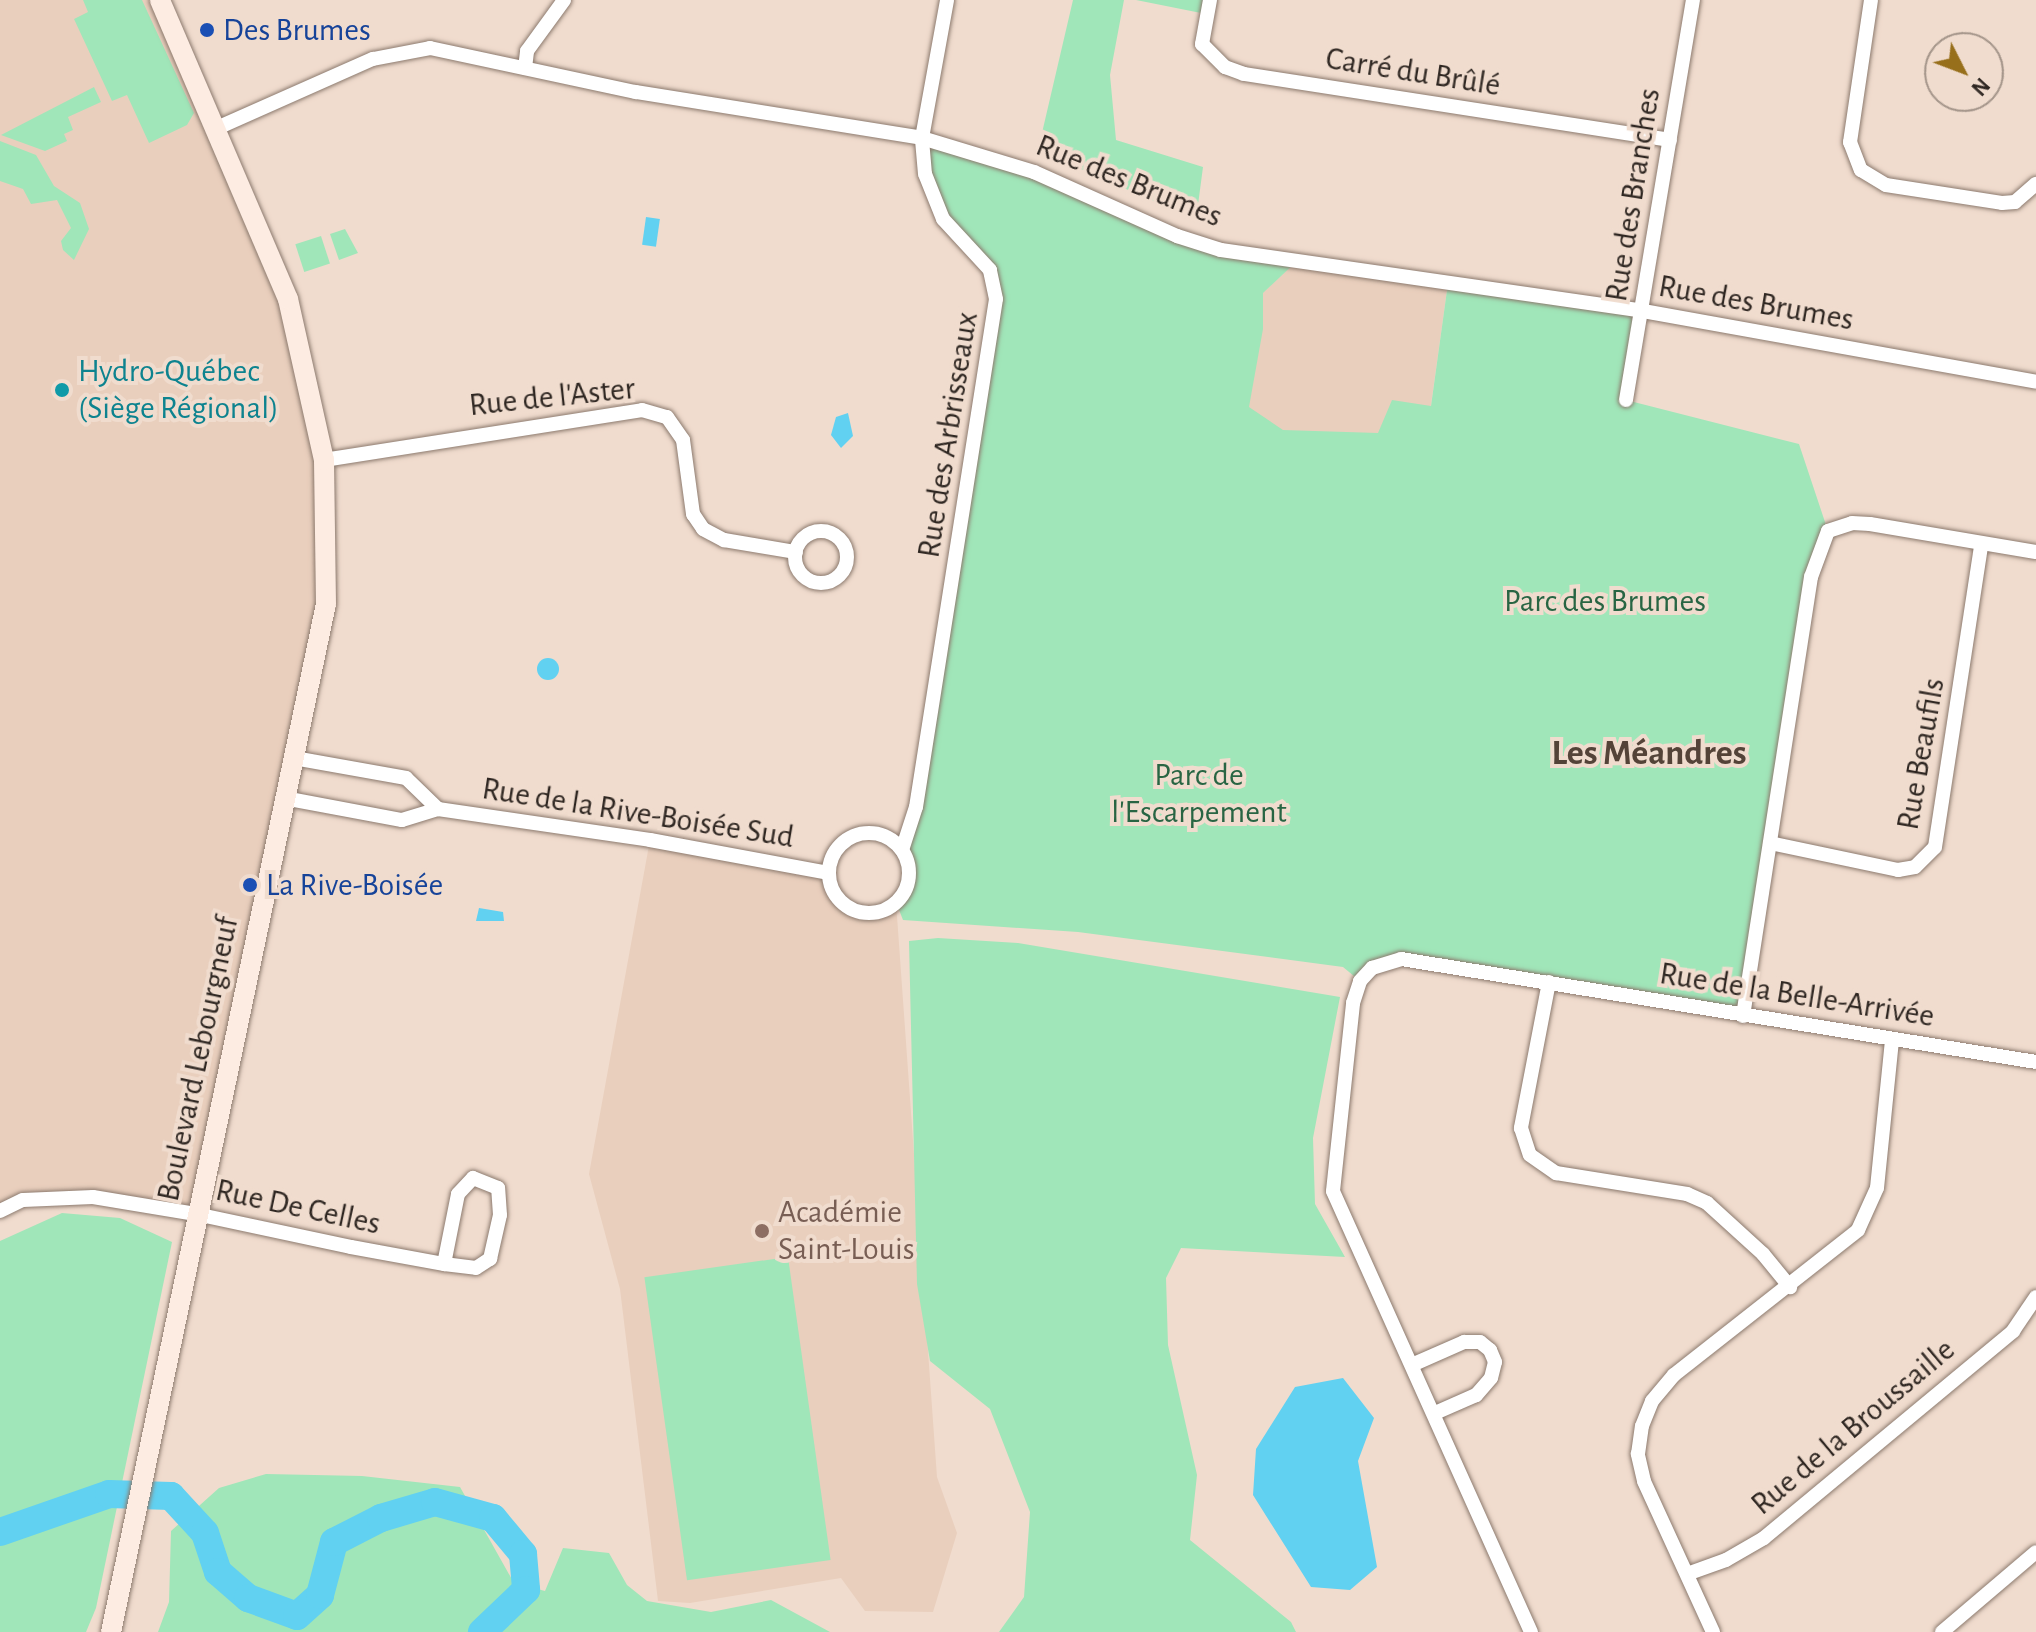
<!DOCTYPE html>
<meta charset="utf-8">
<style>
body{margin:0}
#map{position:relative;width:2036px;height:1632px;overflow:hidden;background:#f0dcce;font-family:"Alegreya Sans",sans-serif}
div>[style]{position:absolute}
.built>*{inset:0;background:#e9cfbd}
.green>*{inset:0;background:#a0e6b9;transform-origin:0 0}
.water>*{inset:0;background:#61d1f1;transform-origin:0 0}
.round{border-radius:50%}
.river>*{height:28px;margin:-14px;padding:0 14px;transform-origin:14px;border-radius:14px;background:#61d1f1}
.roads{filter:drop-shadow(0 0 2px #8c7a6e) drop-shadow(0 0 2px #8c7a6e)}
.minor>*{height:14px;margin:-7px;padding:0 7px;transform-origin:7px;border-radius:7px;background:#fff}
.minor>.ring{margin:-7px;padding:0;box-sizing:content-box;background:none;border:14px solid #fff;border-radius:50%}
.secondary>*{height:20px;margin:-10px;padding:0 10px;transform-origin:10px;border-radius:10px;background:#fdece2}
.dots>*{width:22px;height:22px;translate:-50% -50%;box-sizing:border-box;border:4px solid #f0dcce;border-radius:50%}
span{translate:-50% -50%;white-space:nowrap;text-align:center;line-height:1.15;-webkit-text-stroke:8px #f0dcce;paint-order:stroke}
.transit-label{font-size:32px;color:#164399}
.left{translate:0 -50%;text-align:left}
.street-label{font-size:32px;color:#2f2722}
.culture-label{font-size:32px;color:#0d838f}
.park-label{font-size:32px;color:#286543}
.education-label{font-size:32px;color:#785e54}
.quarter-label{font-size:36px;color:#544338;font-weight:700}
.north{position:absolute;left:1924px;top:32px;width:80px;height:80px;box-sizing:border-box;background:#f0dcce;border:2px solid #a39489;border-radius:50%;rotate:132deg;font-size:22px;font-weight:700;line-height:32px;text-align:center;color:#2f2722}
.north::after{content:'';display:block;margin:auto;width:28px;height:36px;background:#976f1b;clip-path:polygon(50% 0,100% 100%,50% 72%,0 100%)}
</style>
<div id="map">
<div class="built">
<div style="clip-path:polygon(0 0,160px 0,288px 299px,324px 460px,326px 604px,196px 1214px,93px 1197px,23px 1200px,0 1211px)"></div>
<div style="clip-path:polygon(1297px 261px,1448px 283px,1395px 663px,1123px 422px)"></div>
<div style="clip-path:polygon(650px 840px,828px 873px,833px 892px,846px 906px,863px 913px,896px 902px,937px 1477px,957px 1533px,933px 1612px,865px 1611px,841px 1578px,690px 1603px,658px 1601px,620px 1289px,589px 1174px)"></div>
</div>
<div class="green">
<div style="clip-path:polygon(83px 0,142px 0,194px 113px,187px 125px,149px 143px,127px 95px,112px 101px,74px 19px,88px 12px)"></div>
<div style="clip-path:polygon(1073px 0,1124px 0,1110px 75px,1116px 140px,1203px 167px,1196px 220px,1038px 150px)"></div>
<div style="clip-path:polygon(1136px 0,1210px 0,1206px 14px)"></div>
<div style="clip-path:polygon(94px 87px,101px 102px,68px 117px,73px 130px,64px 134px,67px 141px,45px 151px,1px 135px)"></div>
<div style="clip-path:polygon(922px 138px,1000px 160px,1177px 236px,1297px 261px,1263px 293px,1263px 329px,1249px 407px,1283px 430px,1378px 433px,1392px 400px,1431px 406px,1448px 283px,1643px 311px,1626px 400px,1799px 444px,1828px 531px,1820px 549px,1743px 1016px,1401px 959px,1360px 981px,1343px 967px,1078px 932px,903px 920px,896px 902px,908px 884px,908px 865px,902px 850px,988px 365px,990px 270px,943px 219px)"></div>
<div style="clip-path:polygon(0 141px,36px 155px,54px 186px,80px 203px,89px 229px,74px 260px,63px 250px,61px 241px,71px 228px,57px 200px,31px 204px,23px 189px,0 181px)"></div>
<div style="clip-path:polygon(345px 229px,358px 253px,339px 260px,330px 234px)"></div>
<div style="left:321px;top:236px;width:29px;height:27px;rotate:72deg"></div>
<div style="clip-path:polygon(938px 938px,1018px 943px,1340px 997px,1313px 1138px,1315px 1204px,1345px 1257px,1181px 1248px,1166px 1278px,1168px 1345px,1197px 1475px,1190px 1540px,1291px 1622px,1296px 1632px,999px 1632px,1024px 1597px,1030px 1512px,990px 1409px,930px 1361px,917px 1284px,909px 941px)"></div>
<div style="clip-path:polygon(62px 1213px,120px 1218px,172px 1242px,96px 1608px,86px 1632px,0 1632px,0 1241px)"></div>
<div style="left:788px;top:1257px;width:306px;height:145px;rotate:82deg"></div>
<div style="clip-path:polygon(266px 1474px,362px 1476px,460px 1487px,514px 1583px,545px 1591px,563px 1548px,609px 1553px,627px 1585px,647px 1601px,711px 1612px,771px 1600px,830px 1632px,158px 1632px,169px 1602px,171px 1531px,219px 1488px)"></div>
</div>
<div class="water">
<div style="left:646px;top:217px;width:14px;height:28px;rotate:8deg"></div>
<div style="clip-path:polygon(848px 413px,853px 436px,841px 448px,831px 435px,836px 417px)"></div>
<div class="round" style="left:537px;top:658px;width:22px;height:22px"></div>
<div style="clip-path:polygon(479px 908px,503px 912px,504px 921px,476px 921px)"></div>
<div style="clip-path:polygon(1343px 1378px,1374px 1418px,1358px 1461px,1377px 1567px,1350px 1590px,1311px 1587px,1253px 1495px,1256px 1449px,1295px 1387px)"></div>
</div>
<div class="river">
<div style="left:0;top:1532px;width:115px;rotate:-19.2deg"></div>
<div style="left:109px;top:1494px;width:62px;rotate:1.8deg"></div>
<div style="left:171px;top:1496px;width:50px;rotate:47.4deg"></div>
<div style="left:205px;top:1533px;width:41px;rotate:71.6deg"></div>
<div style="left:218px;top:1572px;width:40px;rotate:41deg"></div>
<div style="left:248px;top:1598px;width:52px;rotate:20.2deg"></div>
<div style="left:297px;top:1616px;width:31px;rotate:-42deg"></div>
<div style="left:320px;top:1595px;width:55px;rotate:-75.2deg"></div>
<div style="left:334px;top:1542px;width:53px;rotate:-27.1deg"></div>
<div style="left:381px;top:1518px;width:56px;rotate:-16.5deg"></div>
<div style="left:435px;top:1502px;width:60px;rotate:15.4deg"></div>
<div style="left:493px;top:1518px;width:47px;rotate:50.2deg"></div>
<div style="left:523px;top:1554px;width:36px;rotate:85deg"></div>
<div style="left:526px;top:1590px;width:61px;rotate:136.3deg"></div>
</div>
<div class="roads">
<div class="minor">
<div style="left:1210px;top:0;width:45px;rotate:100.3deg"></div>
<div style="left:1202px;top:44px;width:33px;rotate:45deg"></div>
<div style="left:1225px;top:67px;width:20px;rotate:20deg"></div>
<div style="left:1244px;top:74px;width:431px;rotate:8.8deg"></div>
<div style="left:1871px;top:0;width:144px;rotate:98.4deg"></div>
<div style="left:1850px;top:142px;width:30px;rotate:69deg"></div>
<div style="left:1861px;top:170px;width:29px;rotate:31deg"></div>
<div style="left:1886px;top:185px;width:117px;rotate:8.8deg"></div>
<div style="left:2002px;top:203px;width:13px;rotate:-4deg"></div>
<div style="left:2015px;top:202px;width:28px;rotate:-41deg"></div>
<div style="left:525px;top:68px;width:17px;rotate:-83deg"></div>
<div style="left:527px;top:51px;width:63px;rotate:-54deg"></div>
<div style="left:217px;top:128px;width:171px;rotate:-23.9deg"></div>
<div style="left:373px;top:59px;width:58px;rotate:-10.9deg"></div>
<div style="left:430px;top:48px;width:211px;rotate:12.1deg"></div>
<div style="left:636px;top:92px;width:290px;rotate:9.1deg"></div>
<div style="left:922px;top:138px;width:117px;rotate:16.9deg"></div>
<div style="left:1034px;top:172px;width:157px;rotate:24.1deg"></div>
<div style="left:1177px;top:236px;width:46px;rotate:17.7deg"></div>
<div style="left:1221px;top:250px;width:426px;rotate:8.2deg"></div>
<div style="left:1643px;top:311px;width:399px;rotate:10.2deg"></div>
<div style="left:1626px;top:400px;width:406px;rotate:-80.5deg"></div>
<div style="left:324px;top:460px;width:322px;rotate:-8.9deg"></div>
<div style="left:642px;top:410px;width:26px;rotate:16deg"></div>
<div style="left:667px;top:417px;width:28px;rotate:55deg"></div>
<div style="left:683px;top:440px;width:75px;rotate:82.3deg"></div>
<div style="left:693px;top:514px;width:18px;rotate:56deg"></div>
<div style="left:703px;top:529px;width:24px;rotate:28deg"></div>
<div style="left:724px;top:540px;width:73px;rotate:9.5deg"></div>
<div class="ring" style="left:795px;top:531px;width:38px;height:38px"></div>
<div style="left:294px;top:758px;width:114px;rotate:10.1deg"></div>
<div style="left:406px;top:778px;width:45px;rotate:44.1deg"></div>
<div style="left:284px;top:798px;width:120px;rotate:10.6deg"></div>
<div style="left:402px;top:820px;width:38px;rotate:-17deg"></div>
<div style="left:438px;top:809px;width:214px;rotate:8.3deg"></div>
<div style="left:650px;top:840px;width:181px;rotate:10.5deg"></div>
<div class="ring" style="left:829px;top:833px;width:66px;height:66px"></div>
<div style="left:1770px;top:843px;width:131px;rotate:11.9deg"></div>
<div style="left:1898px;top:870px;width:17px;rotate:-10deg"></div>
<div style="left:1915px;top:867px;width:28px;rotate:-45deg"></div>
<div style="left:1935px;top:847px;width:305px;rotate:-81.3deg"></div>
<div style="left:902px;top:850px;width:45px;rotate:-72deg"></div>
<div style="left:916px;top:807px;width:514px;rotate:-81.05deg"></div>
<div style="left:996px;top:299px;width:30px;rotate:-102deg"></div>
<div style="left:990px;top:270px;width:69px;rotate:-132.7deg"></div>
<div style="left:943px;top:219px;width:48px;rotate:-111.8deg"></div>
<div style="left:925px;top:174px;width:36px;rotate:-95deg"></div>
<div style="left:922px;top:138px;width:140px;rotate:-79.7deg"></div>
<div style="left:1549px;top:982px;width:149px;rotate:100.9deg"></div>
<div style="left:1521px;top:1128px;width:28px;rotate:72deg"></div>
<div style="left:1530px;top:1155px;width:32px;rotate:35deg"></div>
<div style="left:1556px;top:1173px;width:133px;rotate:9.1deg"></div>
<div style="left:1687px;top:1194px;width:22px;rotate:24deg"></div>
<div style="left:1707px;top:1203px;width:76px;rotate:42.3deg"></div>
<div style="left:1763px;top:1254px;width:43px;rotate:50.7deg"></div>
<div style="left:1743px;top:1016px;width:444px;rotate:-81.2deg"></div>
<div style="left:1811px;top:577px;width:49px;rotate:-69.7deg"></div>
<div style="left:1828px;top:531px;width:25px;rotate:-18deg"></div>
<div style="left:1852px;top:523px;width:18px;rotate:3deg"></div>
<div style="left:1870px;top:524px;width:168px;rotate:9.6deg"></div>
<div style="left:0;top:1211px;width:25px;rotate:-26deg"></div>
<div style="left:23px;top:1200px;width:70px;rotate:-2.5deg"></div>
<div style="left:93px;top:1197px;width:104px;rotate:9.4deg"></div>
<div style="left:196px;top:1214px;width:158px;rotate:12deg"></div>
<div style="left:351px;top:1247px;width:95px;rotate:10.4deg"></div>
<div style="left:444px;top:1264px;width:32px;rotate:7deg"></div>
<div style="left:476px;top:1268px;width:17px;rotate:-33deg"></div>
<div style="left:490px;top:1259px;width:45px;rotate:-77.2deg"></div>
<div style="left:500px;top:1215px;width:27px;rotate:-94deg"></div>
<div style="left:498px;top:1188px;width:27px;rotate:-158deg"></div>
<div style="left:473px;top:1178px;width:22px;rotate:133deg"></div>
<div style="left:458px;top:1194px;width:71px;rotate:101.3deg"></div>
<div style="left:1414px;top:1364px;width:55px;rotate:-23.7deg"></div>
<div style="left:1464px;top:1342px;width:16px"></div>
<div style="left:1480px;top:1342px;width:13px;rotate:39deg"></div>
<div style="left:1490px;top:1350px;width:13px;rotate:67deg"></div>
<div style="left:1495px;top:1362px;width:16px;rotate:104deg"></div>
<div style="left:1491px;top:1378px;width:23px;rotate:131deg"></div>
<div style="left:1476px;top:1395px;width:45px;rotate:156.3deg"></div>
<div style="left:1687px;top:1574px;width:41px;rotate:-19.7deg"></div>
<div style="left:1726px;top:1560px;width:44px;rotate:-30.1deg"></div>
<div style="left:1764px;top:1538px;width:324px;rotate:-39.7deg"></div>
<div style="left:2013px;top:1331px;width:41px;rotate:-55.9deg"></div>
<div style="left:1531px;top:1632px;width:483px;rotate:-114.2deg"></div>
<div style="left:1333px;top:1191px;width:189px;rotate:-83.9deg"></div>
<div style="left:1353px;top:1003px;width:23px;rotate:-72deg"></div>
<div style="left:1360px;top:981px;width:18px;rotate:-47deg"></div>
<div style="left:1372px;top:968px;width:30px;rotate:-17deg"></div>
<div style="left:1401px;top:959px;width:643px;rotate:9.21deg"></div>
<div style="left:1713px;top:1632px;width:166px;rotate:-114.6deg"></div>
<div style="left:1644px;top:1481px;width:28px;rotate:-103deg"></div>
<div style="left:1638px;top:1454px;width:28px;rotate:-82deg"></div>
<div style="left:1642px;top:1426px;width:27px;rotate:-68deg"></div>
<div style="left:1652px;top:1401px;width:34px;rotate:-50deg"></div>
<div style="left:1674px;top:1375px;width:234px;rotate:-38.2deg"></div>
<div style="left:1858px;top:1230px;width:46px;rotate:-65.7deg"></div>
<div style="left:1877px;top:1188px;width:148px;rotate:-84.2deg"></div>
<div style="left:1942px;top:1632px;width:123px;rotate:-40.4deg"></div>
</div>
<div class="secondary">
<div style="left:111px;top:1632px;width:1050px;rotate:-78.19deg"></div>
<div style="left:326px;top:604px;width:144px;rotate:-90.8deg"></div>
<div style="left:324px;top:460px;width:165px;rotate:-102.6deg"></div>
<div style="left:288px;top:299px;width:325px;rotate:-113.2deg"></div>
</div>
</div>
<div class="dots">
<div style="left:207px;top:30px;background:#1a4fb4"></div>
<div style="left:62px;top:390px;background:#0f9aa8"></div>
<div style="left:250px;top:885px;background:#1a4fb4"></div>
<div style="left:762px;top:1231px;background:#8d6e63"></div>
</div>
<div class="transit-label">
<span class="left" style="left:223px;top:30px">Des Brumes</span>
<span class="left" style="left:266px;top:885px">La Rive-Boisée</span>
</div>
<div class="street-label">
<span style="left:1413px;top:72px;rotate:9deg">Carré du Brûlé</span>
<span style="left:1129px;top:181px;rotate:22deg">Rue des Brumes</span>
<span style="left:1633px;top:195px;rotate:-81deg">Rue des Branches</span>
<span style="left:1756px;top:303px;rotate:10deg">Rue des Brumes</span>
<span style="left:552px;top:397px;rotate:-6deg">Rue de l'Aster</span>
<span style="left:948px;top:435px;rotate:-81deg">Rue des Arbrisseaux</span>
<span style="left:1921px;top:754px;rotate:-80deg">Rue Beaufils</span>
<span style="left:638px;top:813px;rotate:9deg">Rue de la Rive-Boisée Sud</span>
<span style="left:1797px;top:995px;rotate:9deg">Rue de la Belle-Arrivée</span>
<span style="left:198px;top:1059px;rotate:-78deg">Boulevard Lebourgneuf</span>
<span style="left:298px;top:1207px;rotate:12deg">Rue De Celles</span>
<span style="left:1853px;top:1427px;rotate:-40deg">Rue de la Broussaille</span>
</div>
<div class="culture-label">
<span class="left" style="left:78px;top:390px">Hydro-Québec<br>(Siège Régional)</span>
</div>
<div class="park-label">
<span style="left:1605px;top:601px">Parc des Brumes</span>
<span style="left:1199px;top:794px">Parc de<br>l'Escarpement</span>
</div>
<div class="education-label">
<span class="left" style="left:778px;top:1231px">Académie<br>Saint-Louis</span>
</div>
<div class="quarter-label">
<span style="left:1649px;top:754px">Les Méandres</span>
</div>
<div class="north">N</div>
</div>
